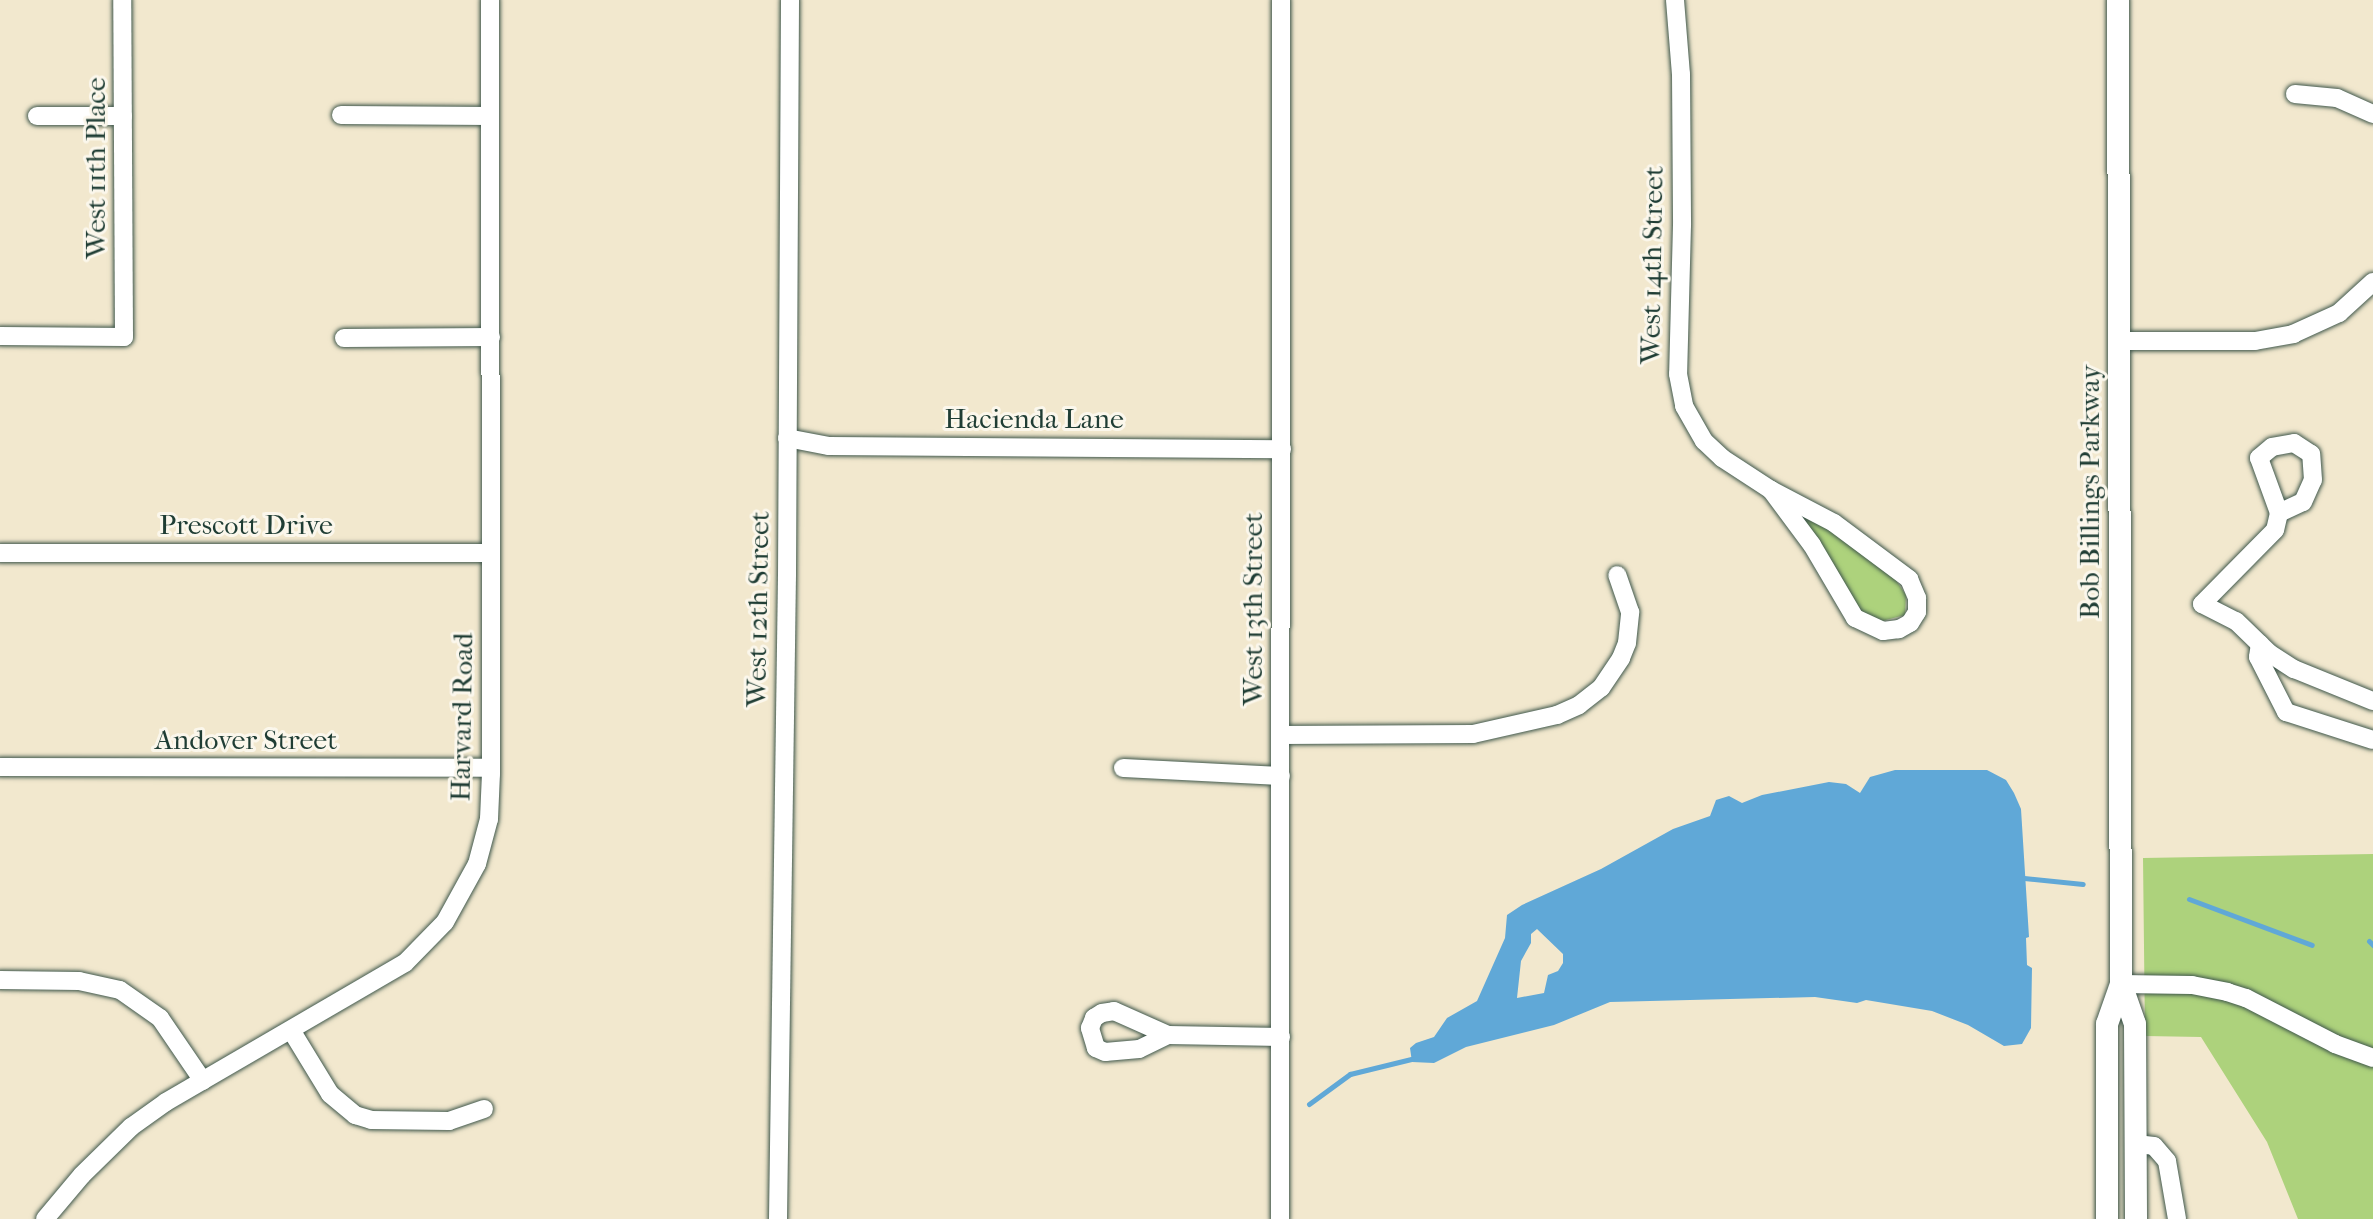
<!DOCTYPE html>
<style>
body{margin:0}
#map{position:relative;width:2373px;height:1219px;overflow:hidden;background:#f2e8ce;font-family:"IM FELL French Canon",serif}
div>[style]{position:absolute}
.green>*{inset:0;background:#add27c}
.water>*{inset:0;background:#60a8d7}
.stream>*{height:5px;margin:-2.5px;padding:0 2.5px;transform-origin:2.5px;border-radius:2.5px;background:#60a8d7}
.roads{filter:drop-shadow(0 0 2px #3f574b) drop-shadow(0 0 2px #3f574b)}
.minor>*{height:18px;margin:-9px;padding:0 9px;transform-origin:9px;border-radius:9px;background:#fff}
.major>*{height:22px;margin:-11px;padding:0 11px;transform-origin:11px;border-radius:11px;background:#fff}
span{translate:-50% -50%;white-space:nowrap;text-align:center;line-height:1.15;-webkit-text-stroke:6px #fbf7ec;paint-order:stroke}
.street-label{font-size:28px;color:#1f3d34}
</style>
<div id="map">
<div class="green">
<div style="clip-path:polygon(1787px 503px,1886px 566px,1906px 595px,1905px 615px,1882px 621px,1871px 618px,1857px 608px)"></div>
<div style="clip-path:polygon(2373px 854px,2373px 1219px,2298px 1219px,2267px 1142px,2201px 1037px,2145px 1036px,2143px 858px)"></div>
</div>
<div class="water">
<div style="clip-path:polygon(evenodd,1895px 770px,1987px 770px,2006px 780px,2014px 793px,2021px 809px,2029px 937px,2026px 938px,2027px 965px,2032px 968px,2031px 1028px,2022px 1044px,2004px 1046px,1968px 1025px,1932px 1011px,1866px 1000px,1857px 1003px,1815px 997px,1610px 1002px,1554px 1025px,1466px 1047px,1434px 1063px,1412px 1062px,1410px 1048px,1416px 1043px,1434px 1037px,1447px 1018px,1477px 1001px,1505px 938px,1507px 915px,1522px 905px,1601px 869px,1673px 829px,1710px 816px,1716px 800px,1729px 796px,1742px 803px,1762px 795px,1829px 782px,1846px 784px,1860px 793px,1870px 777px,1895px 770px,1537px 929px,1563px 954px,1563px 963px,1558px 971px,1548px 975px,1544px 993px,1517px 998px,1521px 961px,1531px 943px,1531px 934px,1537px 929px)"></div>
</div>
<div class="stream">
<div style="left:2024px;top:878px;width:59px;rotate:5.8deg"></div>
<div style="left:2189px;top:899px;width:131px;rotate:20.5deg"></div>
<div style="left:2369px;top:941px;width:6px;rotate:45deg"></div>
<div style="left:1309px;top:1104px;width:51px;rotate:-36.2deg"></div>
<div style="left:1350px;top:1074px;width:63px;rotate:-13.8deg"></div>
</div>
<div class="roads">
<div class="minor">
<div style="left:1675px;top:0;width:74px;rotate:85.4deg"></div>
<div style="left:1681px;top:74px;width:151px;rotate:89.6deg"></div>
<div style="left:1682px;top:225px;width:149px;rotate:91.5deg"></div>
<div style="left:1678px;top:374px;width:33px;rotate:79deg"></div>
<div style="left:1684px;top:406px;width:40px;rotate:60.3deg"></div>
<div style="left:1704px;top:441px;width:25px;rotate:43deg"></div>
<div style="left:1722px;top:458px;width:59px;rotate:33.1deg"></div>
<div style="left:1771px;top:490px;width:71px;rotate:27.6deg"></div>
<div style="left:1834px;top:523px;width:94px;rotate:36.7deg"></div>
<div style="left:1909px;top:579px;width:21px;rotate:67deg"></div>
<div style="left:1917px;top:598px;width:14px;rotate:90deg"></div>
<div style="left:1917px;top:612px;width:13px;rotate:122deg"></div>
<div style="left:1910px;top:623px;width:13px;rotate:151deg"></div>
<div style="left:1899px;top:629px;width:16px;rotate:173deg"></div>
<div style="left:1883px;top:631px;width:31px;rotate:-155deg"></div>
<div style="left:1855px;top:618px;width:85px;rotate:-120.5deg"></div>
<div style="left:1812px;top:545px;width:69px;rotate:-126.7deg"></div>
<div style="left:2295px;top:94px;width:42px;rotate:5.4deg"></div>
<div style="left:2337px;top:98px;width:39px;rotate:24deg"></div>
<div style="left:341px;top:115px;width:149px;rotate:0.4deg"></div>
<div style="left:37px;top:116px;width:86px"></div>
<div style="left:0;top:336px;width:124px;rotate:0.5deg"></div>
<div style="left:124px;top:337px;width:337px;rotate:-90.3deg"></div>
<div style="left:344px;top:338px;width:147px;rotate:-0.4deg"></div>
<div style="left:2120px;top:341px;width:135px"></div>
<div style="left:2255px;top:341px;width:39px;rotate:-10deg"></div>
<div style="left:2293px;top:334px;width:51px;rotate:-24.5deg"></div>
<div style="left:2339px;top:313px;width:46px;rotate:-42.4deg"></div>
<div style="left:787px;top:438px;width:43px;rotate:10.8deg"></div>
<div style="left:829px;top:446px;width:453px;rotate:0.4deg"></div>
<div style="left:2279px;top:513px;width:26px;rotate:-25deg"></div>
<div style="left:2303px;top:502px;width:24px;rotate:-66deg"></div>
<div style="left:2313px;top:480px;width:26px;rotate:-94deg"></div>
<div style="left:2311px;top:454px;width:20px;rotate:-147deg"></div>
<div style="left:2294px;top:443px;width:22px;rotate:170deg"></div>
<div style="left:2272px;top:447px;width:17px;rotate:140deg"></div>
<div style="left:2259px;top:458px;width:59px;rotate:70deg"></div>
<div style="left:2279px;top:513px;width:17px;rotate:103deg"></div>
<div style="left:2275px;top:530px;width:104px;rotate:134.6deg"></div>
<div style="left:2202px;top:604px;width:38px;rotate:27deg"></div>
<div style="left:2236px;top:621px;width:46px;rotate:44.1deg"></div>
<div style="left:2269px;top:653px;width:30px;rotate:33deg"></div>
<div style="left:2294px;top:669px;width:85px;rotate:22.1deg"></div>
<div style="left:0;top:553px;width:491px"></div>
<div style="left:2260px;top:644px;width:13px;rotate:99deg"></div>
<div style="left:2258px;top:657px;width:62px;rotate:63deg"></div>
<div style="left:2286px;top:712px;width:91px;rotate:17.8deg"></div>
<div style="left:1280px;top:735px;width:193px;rotate:-0.3deg"></div>
<div style="left:1473px;top:734px;width:86px;rotate:-12.7deg"></div>
<div style="left:1557px;top:715px;width:24px;rotate:-24deg"></div>
<div style="left:1579px;top:705px;width:28px;rotate:-38deg"></div>
<div style="left:1601px;top:688px;width:36px;rotate:-56deg"></div>
<div style="left:1621px;top:658px;width:16px;rotate:-68deg"></div>
<div style="left:1627px;top:643px;width:31px;rotate:-84deg"></div>
<div style="left:1630px;top:612px;width:39px;rotate:-109deg"></div>
<div style="left:0;top:767px;width:491px;rotate:0.1deg"></div>
<div style="left:1123px;top:768px;width:158px;rotate:2.9deg"></div>
<div style="left:0;top:980px;width:79px;rotate:0.7deg"></div>
<div style="left:79px;top:981px;width:42px;rotate:12.4deg"></div>
<div style="left:120px;top:990px;width:49px;rotate:35deg"></div>
<div style="left:160px;top:1018px;width:76px;rotate:55.7deg"></div>
<div style="left:2121px;top:984px;width:71px;rotate:0.8deg"></div>
<div style="left:2192px;top:985px;width:36px;rotate:11deg"></div>
<div style="left:2227px;top:992px;width:20px;rotate:18deg"></div>
<div style="left:2246px;top:998px;width:100px;rotate:27.3deg"></div>
<div style="left:2335px;top:1044px;width:40px;rotate:20.2deg"></div>
<div style="left:291px;top:1030px;width:75px;rotate:58.6deg"></div>
<div style="left:330px;top:1094px;width:33px;rotate:40deg"></div>
<div style="left:355px;top:1115px;width:17px;rotate:17deg"></div>
<div style="left:371px;top:1120px;width:78px;rotate:0.7deg"></div>
<div style="left:449px;top:1121px;width:37px;rotate:-19deg"></div>
<div style="left:1168px;top:1035px;width:32px;rotate:154deg"></div>
<div style="left:1139px;top:1049px;width:34px;rotate:175deg"></div>
<div style="left:1105px;top:1052px;width:10px;rotate:-156deg"></div>
<div style="left:1096px;top:1048px;width:21px;rotate:-107deg"></div>
<div style="left:1090px;top:1028px;width:11px;rotate:-68deg"></div>
<div style="left:1094px;top:1018px;width:9px;rotate:-32deg"></div>
<div style="left:1102px;top:1013px;width:12px;rotate:-9deg"></div>
<div style="left:1114px;top:1011px;width:59px;rotate:24deg"></div>
<div style="left:1168px;top:1035px;width:113px;rotate:1deg"></div>
<div style="left:2136px;top:1144px;width:18px;rotate:6deg"></div>
<div style="left:2154px;top:1146px;width:20px;rotate:49deg"></div>
<div style="left:2167px;top:1161px;width:59px;rotate:80.2deg"></div>
<div style="left:45px;top:1219px;width:57px;rotate:-49.9deg"></div>
<div style="left:82px;top:1175px;width:69px;rotate:-44.4deg"></div>
<div style="left:131px;top:1127px;width:43px;rotate:-35.5deg"></div>
<div style="left:166px;top:1102px;width:276px;rotate:-30.2deg"></div>
<div style="left:405px;top:963px;width:57px;rotate:-45.7deg"></div>
<div style="left:445px;top:922px;width:66px;rotate:-61.1deg"></div>
<div style="left:477px;top:864px;width:47px;rotate:-75.1deg"></div>
<div style="left:489px;top:819px;width:45px;rotate:-87.5deg"></div>
<div style="left:491px;top:774px;width:774px;rotate:-90.07deg"></div>
<div style="left:778px;top:1219px;width:644px;rotate:-89.2deg"></div>
<div style="left:787px;top:575px;width:575px;rotate:-89.7deg"></div>
<div style="left:1280px;top:1219px;width:1219px;rotate:-89.95deg"></div>
</div>
<div class="major">
<div style="left:2118px;top:0;width:984px;rotate:89.83deg"></div>
<div style="left:2121px;top:984px;width:42px;rotate:70.7deg"></div>
<div style="left:2135px;top:1024px;width:195px;rotate:89.7deg"></div>
<div style="left:2107px;top:1219px;width:195px;rotate:-90deg"></div>
<div style="left:2107px;top:1024px;width:42px;rotate:-70.7deg"></div>
</div>
</div>
<div class="street-label">
<span style="left:96px;top:168px;rotate:-90deg">West 11th Place</span>
<span style="left:1652px;top:265px;rotate:-89deg">West 14th Street</span>
<span style="left:1034px;top:419px">Hacienda Lane</span>
<span style="left:2090px;top:492px;rotate:-90deg">Bob Billings Parkway</span>
<span style="left:246px;top:525px">Prescott Drive</span>
<span style="left:758px;top:609px;rotate:-89deg">West 12th Street</span>
<span style="left:1253px;top:609px;rotate:-90deg">West 13th Street</span>
<span style="left:462px;top:717px;rotate:-89deg">Harvard Road</span>
<span style="left:246px;top:740px">Andover Street</span>
</div>
</div>
